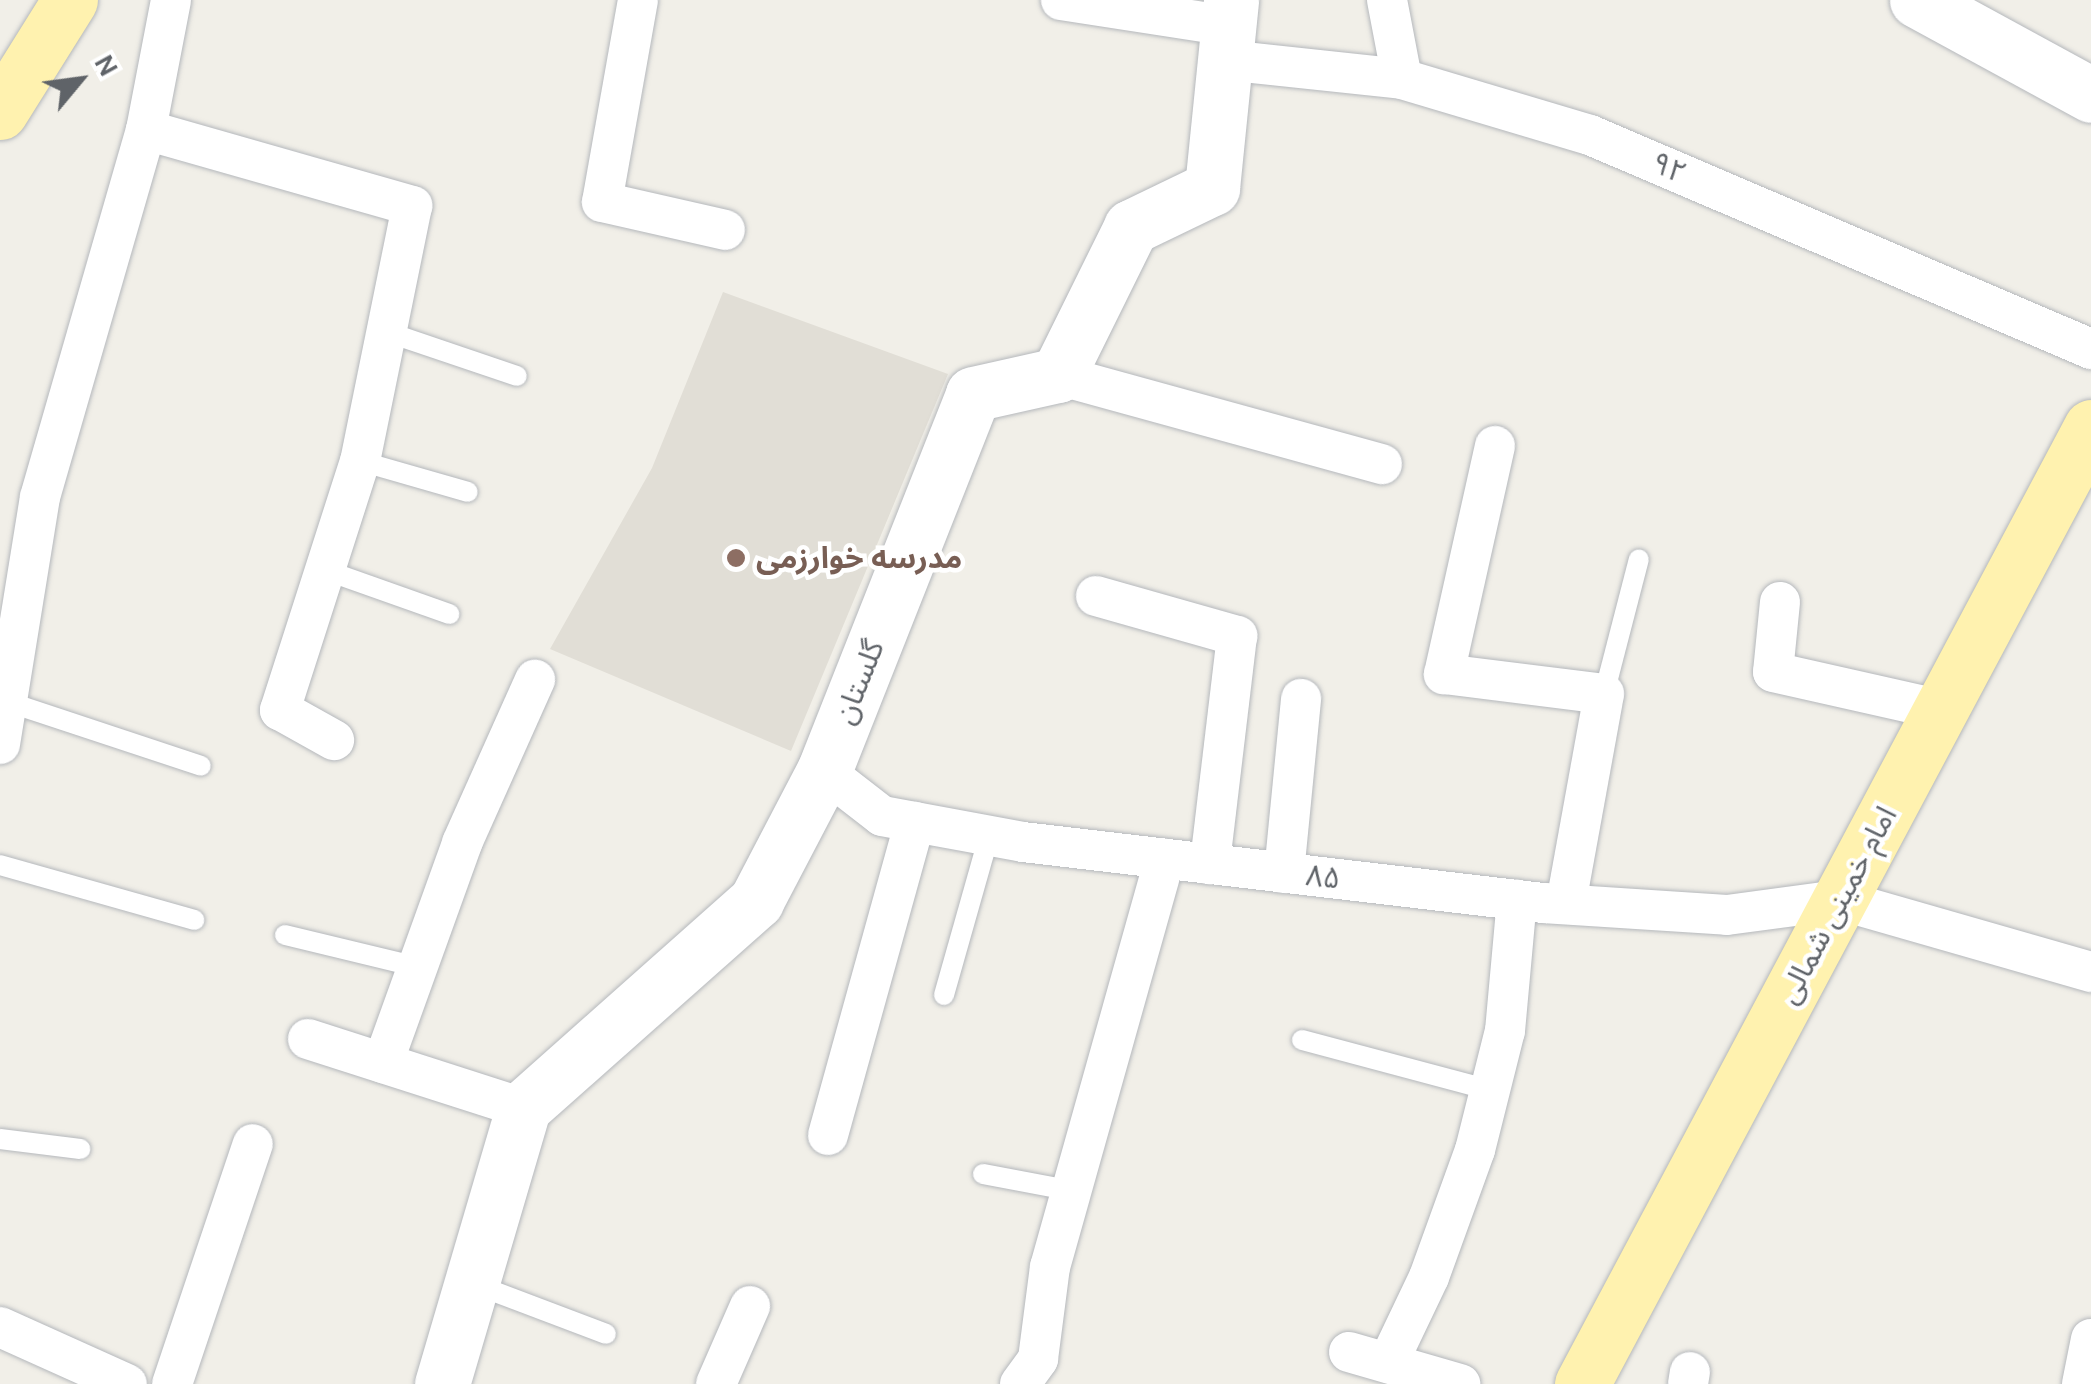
<!DOCTYPE html>
<meta charset="utf-8">
<style>
body{margin:0}
#map{position:relative;width:2091px;height:1384px;overflow:hidden;background:#f1efe8;font-family:Karla,"Noto Sans Arabic",sans-serif}
div>[style]{position:absolute}
.education>*{inset:0;background:#e1ded6}
.roads{filter:drop-shadow(0 0 2px #b5b8bc) drop-shadow(0 0 2px #b5b8bc)}
.lane>*{height:20px;margin:-10px;padding:0 10px;transform-origin:10px;border-radius:10px;background:#fff}
.street>*{height:40px;margin:-20px;padding:0 20px;transform-origin:20px;border-radius:20px;background:#fff}
.secondary>*{height:55px;margin:-27.5px;padding:0 27.5px;transform-origin:27.5px;border-radius:27.5px;background:#fff}
.primary>*{height:55px;margin:-27.5px;padding:0 27.5px;transform-origin:27.5px;border-radius:27.5px;background:#fff2af}
.dots>*{width:28px;height:28px;translate:-50% -50%;box-sizing:border-box;border:5px solid #fff;border-radius:50%}
span{translate:-50% -50%;white-space:nowrap;text-align:center;line-height:1.15;-webkit-text-stroke:9px #fff;paint-order:stroke}
.street-label{font-size:30px;color:#5f6368}
.education-label{font-size:30px;color:#785e54;font-weight:700}
.left{translate:0 -50%;text-align:left}
.north{position:absolute;left:30px;top:30px;width:100px;height:100px;-webkit-text-stroke:8px #fff;paint-order:stroke;rotate:61deg;font-size:28px;font-weight:700;line-height:40px;text-align:center;color:#5f6368}
.north::after{content:'';display:block;margin:auto;width:35px;height:45px;background:#5f6368;clip-path:polygon(50% 0,100% 100%,50% 72%,0 100%)}
</style>
<div id="map">
<div class="education">
<div style="clip-path:polygon(723px 292px,948px 374px,791px 751px,550px 649px,652px 468px)"></div>
</div>
<div class="roads">
<div class="lane">
<div style="left:387px;top:332px;width:137px;rotate:18.7deg"></div>
<div style="left:360px;top:461px;width:112px;rotate:16deg"></div>
<div style="left:325px;top:570px;width:132px;rotate:19.5deg"></div>
<div style="left:1604px;top:694px;width:139px;rotate:-75.5deg"></div>
<div style="left:8px;top:702px;width:203px;rotate:18.3deg"></div>
<div style="left:0;top:865px;width:202px;rotate:15.8deg"></div>
<div style="left:285px;top:935px;width:136px;rotate:13.6deg"></div>
<div style="left:944px;top:995px;width:165px;rotate:-74.2deg"></div>
<div style="left:1302px;top:1040px;width:195px;rotate:14.9deg"></div>
<div style="left:0;top:1139px;width:81px;rotate:7.1deg"></div>
<div style="left:983px;top:1174px;width:92px;rotate:10.7deg"></div>
<div style="left:474px;top:1284px;width:141px;rotate:20.7deg"></div>
</div>
<div class="street">
<div style="left:638px;top:0;width:205px;rotate:100.1deg"></div>
<div style="left:602px;top:202px;width:126px;rotate:12.8deg"></div>
<div style="left:1061px;top:0;width:170px;rotate:8.8deg"></div>
<div style="left:1387px;top:0;width:80px;rotate:79.2deg"></div>
<div style="left:1225px;top:60px;width:178px;rotate:6.1deg"></div>
<div style="left:1402px;top:79px;width:196px;rotate:16.6deg"></div>
<div style="left:1590px;top:135px;width:545px;rotate:23.13deg"></div>
<div style="left:146px;top:130px;width:277px;rotate:15.9deg"></div>
<div style="left:412px;top:206px;width:260px;rotate:101.5deg"></div>
<div style="left:360px;top:461px;width:262px;rotate:107.8deg"></div>
<div style="left:280px;top:710px;width:62px;rotate:29.1deg"></div>
<div style="left:1058px;top:375px;width:336px;rotate:15.4deg"></div>
<div style="left:1495px;top:446px;width:234px;rotate:102.6deg"></div>
<div style="left:1444px;top:674px;width:161px;rotate:7.1deg"></div>
<div style="left:1604px;top:694px;width:213px;rotate:100.3deg"></div>
<div style="left:1096px;top:596px;width:147px;rotate:15.8deg"></div>
<div style="left:1237px;top:636px;width:230px;rotate:96.8deg"></div>
<div style="left:1780px;top:602px;width:70px;rotate:95.7deg"></div>
<div style="left:1773px;top:672px;width:172px;rotate:12.7deg"></div>
<div style="left:0;top:744px;width:250px;rotate:-80.8deg"></div>
<div style="left:40px;top:497px;width:382px;rotate:-73.9deg"></div>
<div style="left:146px;top:130px;width:132px;rotate:-79.1deg"></div>
<div style="left:824px;top:771px;width:73px;rotate:37.8deg"></div>
<div style="left:882px;top:816px;width:143px;rotate:10.4deg"></div>
<div style="left:1023px;top:842px;width:524px;rotate:6.69deg"></div>
<div style="left:1543px;top:903px;width:184px;rotate:3.7deg"></div>
<div style="left:1727px;top:915px;width:114px;rotate:-7.6deg"></div>
<div style="left:1840px;top:900px;width:261px;rotate:16deg"></div>
<div style="left:1284px;top:873px;width:175px;rotate:-84.4deg"></div>
<div style="left:308px;top:1039px;width:226px;rotate:17.8deg"></div>
<div style="left:383px;top:1063px;width:234px;rotate:-70.2deg"></div>
<div style="left:462px;top:843px;width:179px;rotate:-65.9deg"></div>
<div style="left:828px;top:1135px;width:325px;rotate:-74.5deg"></div>
<div style="left:0;top:1327px;width:139px;rotate:24.2deg"></div>
<div style="left:1349px;top:1352px;width:116px;rotate:16.1deg"></div>
<div style="left:1388px;top:1363px;width:95px;rotate:-64.5deg"></div>
<div style="left:1429px;top:1277px;width:135px;rotate:-70.1deg"></div>
<div style="left:1475px;top:1150px;width:123px;rotate:-75.9deg"></div>
<div style="left:1505px;top:1031px;width:132px;rotate:-84.8deg"></div>
<div style="left:172px;top:1384px;width:253px;rotate:-71.4deg"></div>
<div style="left:716px;top:1384px;width:85px;rotate:-66.4deg"></div>
<div style="left:1020px;top:1384px;width:31px;rotate:-54deg"></div>
<div style="left:1038px;top:1359px;width:93px;rotate:-82.6deg"></div>
<div style="left:1050px;top:1267px;width:424px;rotate:-74.3deg"></div>
<div style="left:1688px;top:1384px;width:12px;rotate:-81deg"></div>
<div style="left:2082px;top:1384px;width:46px;rotate:-78.7deg"></div>
</div>
<div class="secondary">
<div style="left:1917px;top:0;width:198px;rotate:28.6deg"></div>
<div style="left:442px;top:1384px;width:288px;rotate:-73.6deg"></div>
<div style="left:523px;top:1108px;width:312px;rotate:-41.6deg"></div>
<div style="left:756px;top:901px;width:147px;rotate:-62.4deg"></div>
<div style="left:824px;top:771px;width:405px;rotate:-68.4deg"></div>
<div style="left:973px;top:394px;width:87px;rotate:-12.6deg"></div>
<div style="left:1058px;top:375px;width:165px;rotate:-63.7deg"></div>
<div style="left:1131px;top:227px;width:90px;rotate:-25.7deg"></div>
<div style="left:1212px;top:188px;width:189px;rotate:-84.2deg"></div>
</div>
<div class="primary">
<div style="left:0;top:112px;width:132px;rotate:-58deg"></div>
<div style="left:1582px;top:1384px;width:1084px;rotate:-61.99deg"></div>
</div>
</div>
<div class="dots">
<div style="left:736px;top:558px;background:#8d6e63"></div>
</div>
<div class="street-label">
<span style="left:1669px;top:168px;rotate:23deg">۹۲</span>
<span style="left:859px;top:682px;rotate:-68deg">گلستان</span>
<span style="left:1323px;top:877px;rotate:6deg">۸۵</span>
<span style="left:1837px;top:905px;rotate:-62deg">امام خمینی شمالی</span>
</div>
<div class="education-label">
<span class="left" style="left:756px;top:558px">مدرسه خوارزمی</span>
</div>
<div class="north">N</div>
</div>
